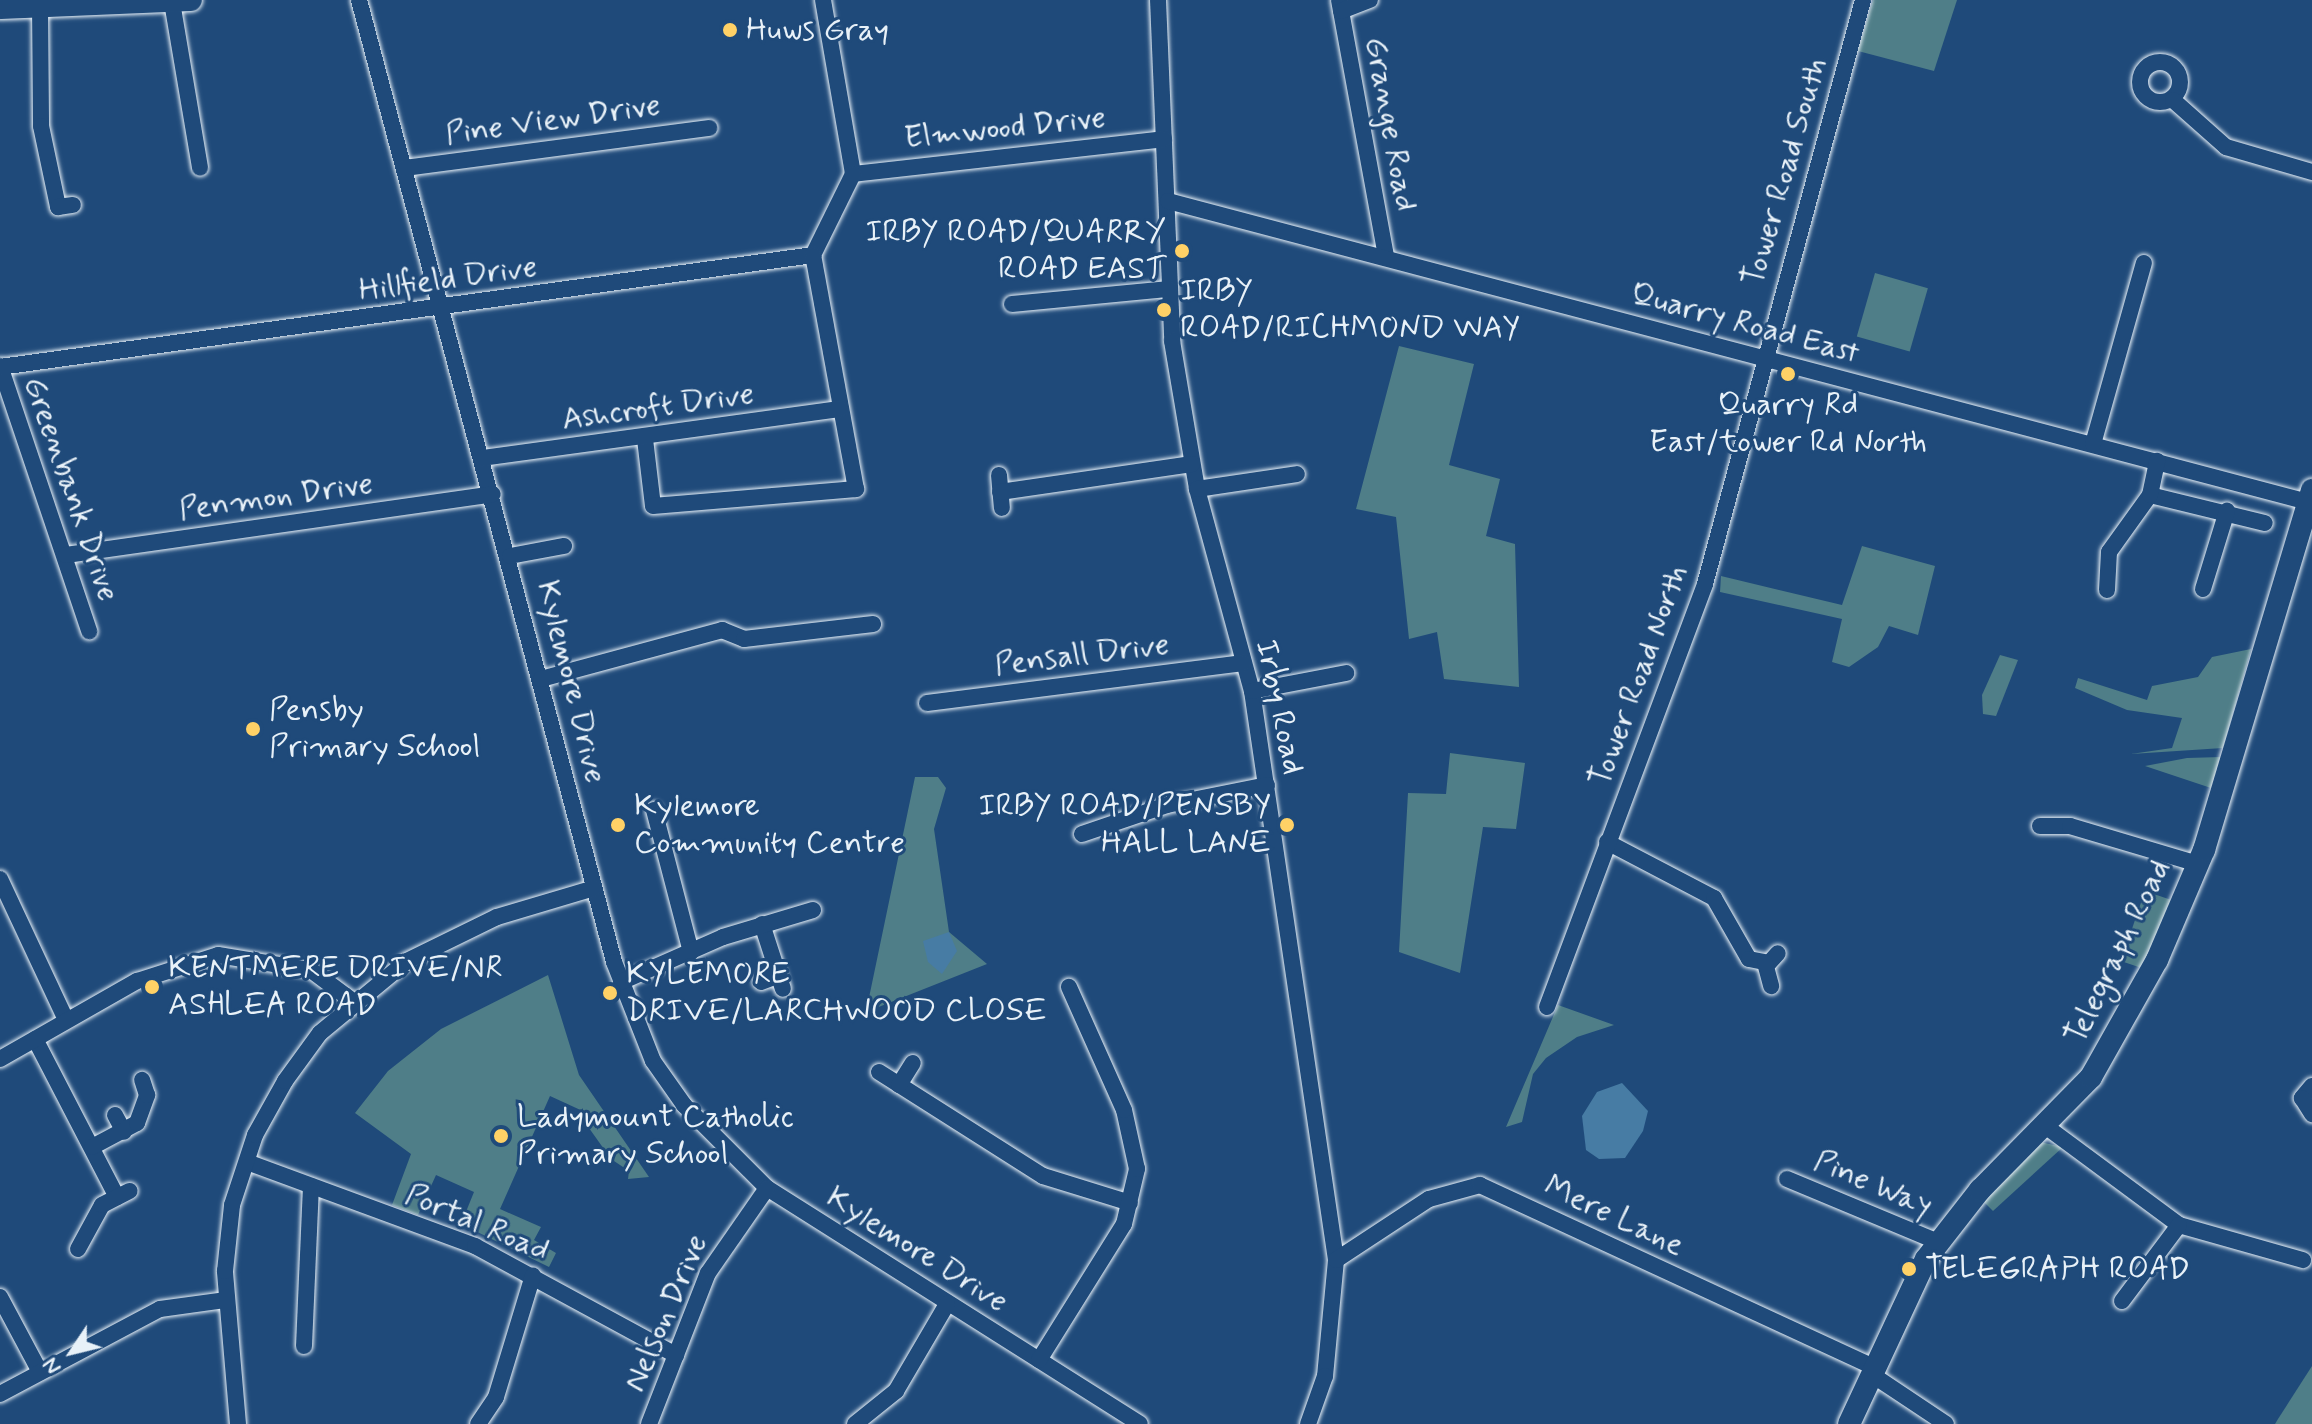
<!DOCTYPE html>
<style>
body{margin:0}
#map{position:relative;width:2312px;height:1424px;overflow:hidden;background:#1f4a7a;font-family:Mynerve,sans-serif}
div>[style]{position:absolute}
.green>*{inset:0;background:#4f7e88;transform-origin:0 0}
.water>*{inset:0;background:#477ca4}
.roads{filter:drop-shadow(0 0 2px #e8f1f8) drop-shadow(0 0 2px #e8f1f8)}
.minor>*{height:16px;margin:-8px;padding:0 8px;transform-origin:8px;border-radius:8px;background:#1f4a7a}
.minor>.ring{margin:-8px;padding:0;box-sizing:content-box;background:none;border:16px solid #1f4a7a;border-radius:50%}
.major>*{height:22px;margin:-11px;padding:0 11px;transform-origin:11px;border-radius:11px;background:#1f4a7a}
.dots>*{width:22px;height:22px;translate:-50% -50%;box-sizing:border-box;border:4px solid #1f4a7a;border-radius:50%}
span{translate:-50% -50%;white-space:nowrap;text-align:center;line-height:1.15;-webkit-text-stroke:6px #1f4a7a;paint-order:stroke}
.poi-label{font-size:32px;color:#e8f1f8}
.left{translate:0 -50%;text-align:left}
.right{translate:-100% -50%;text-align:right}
.street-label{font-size:32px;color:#e8f1f8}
.north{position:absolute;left:32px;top:1312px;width:80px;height:80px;-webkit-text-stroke:6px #1f4a7a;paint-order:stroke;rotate:235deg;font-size:22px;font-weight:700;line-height:32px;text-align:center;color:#e8f1f8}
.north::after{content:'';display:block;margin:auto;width:28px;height:36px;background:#e8f1f8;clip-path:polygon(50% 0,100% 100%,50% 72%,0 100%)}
</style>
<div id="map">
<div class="green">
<div style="clip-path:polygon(1873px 0,1957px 0,1934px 71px,1858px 51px)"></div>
<div style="left:1875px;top:273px;width:55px;height:66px;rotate:16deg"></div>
<div style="clip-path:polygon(1399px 346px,1474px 364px,1449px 465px,1500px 479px,1486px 536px,1515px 544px,1519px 687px,1444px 679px,1437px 632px,1409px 639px,1396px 517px,1356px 509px)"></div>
<div style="clip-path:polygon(1862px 546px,1935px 566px,1918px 635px,1889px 626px,1878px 647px,1849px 667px,1832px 662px,1842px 619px,1720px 592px,1721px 576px,1842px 605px)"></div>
<div style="clip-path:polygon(2251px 649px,2223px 748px,2131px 754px,2172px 748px,2182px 718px,2127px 710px,2075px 688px,2078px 678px,2147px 700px,2152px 686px,2198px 677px,2212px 657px)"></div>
<div style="clip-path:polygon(2000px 655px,2018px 660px,1996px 716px,1983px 714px,1982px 695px)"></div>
<div style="clip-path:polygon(1450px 753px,1525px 763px,1516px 829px,1483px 827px,1460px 973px,1399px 952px,1408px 793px,1446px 794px)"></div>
<div style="clip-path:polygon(2221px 757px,2211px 788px,2145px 766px,2187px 758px)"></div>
<div style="clip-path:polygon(915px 777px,938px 777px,946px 788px,934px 829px,949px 932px,987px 964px,866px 1012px)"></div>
<div style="left:2145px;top:891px;width:31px;height:74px;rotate:19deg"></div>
<div style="clip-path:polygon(548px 975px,579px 1075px,649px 1177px,628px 1179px,629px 1171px,611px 1159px,584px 1121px,587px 1113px,550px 1096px,500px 1209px,541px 1227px,534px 1240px,556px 1253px,549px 1267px,461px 1224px,474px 1192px,436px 1175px,418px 1215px,392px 1205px,411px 1154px,355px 1113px,388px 1071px,441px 1029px)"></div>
<div style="clip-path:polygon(1558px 1005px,1614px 1025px,1577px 1037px,1546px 1058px,1533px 1074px,1522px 1122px,1506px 1127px)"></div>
<div style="clip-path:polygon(2040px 1142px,2063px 1147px,1993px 1211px,1984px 1202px)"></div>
<div style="clip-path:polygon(2312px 1366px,2312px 1424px,2275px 1424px,2278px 1419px)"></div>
</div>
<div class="water">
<div style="clip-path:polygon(949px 932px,957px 951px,942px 974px,928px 962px,923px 941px)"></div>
<div style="clip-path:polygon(1622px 1083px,1648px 1111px,1643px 1131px,1625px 1158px,1599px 1159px,1586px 1150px,1582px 1116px,1597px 1092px)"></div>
</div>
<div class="roads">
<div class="minor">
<div style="left:359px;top:0;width:995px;rotate:75.15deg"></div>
<div style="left:614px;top:962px;width:106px;rotate:68.5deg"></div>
<div style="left:653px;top:1061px;width:54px;rotate:54.8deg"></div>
<div style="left:684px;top:1105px;width:117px;rotate:45deg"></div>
<div style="left:767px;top:1188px;width:441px;rotate:32.3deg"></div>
<div style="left:823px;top:0;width:177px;rotate:80.2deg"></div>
<div style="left:1158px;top:0;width:341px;rotate:87.6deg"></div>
<div style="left:1172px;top:341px;width:150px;rotate:80.4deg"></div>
<div style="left:1197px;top:489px;width:209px;rotate:74.8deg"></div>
<div style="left:1252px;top:691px;width:575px;rotate:81.6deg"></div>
<div style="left:1336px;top:1260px;width:117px;rotate:95.4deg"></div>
<div style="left:1325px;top:1376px;width:51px;rotate:109.5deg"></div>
<div style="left:1339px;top:0;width:261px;rotate:79.6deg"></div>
<div style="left:172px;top:2px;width:168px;rotate:80.4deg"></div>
<div style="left:40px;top:5px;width:121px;rotate:89.5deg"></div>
<div style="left:41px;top:126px;width:83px;rotate:78.1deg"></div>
<div style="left:58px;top:207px;width:15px;rotate:-8deg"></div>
<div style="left:1341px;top:11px;width:31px;rotate:-21deg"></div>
<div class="ring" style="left:2140px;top:62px;width:24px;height:24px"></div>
<div style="left:2173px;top:100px;width:71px;rotate:41.6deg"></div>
<div style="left:2226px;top:147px;width:90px;rotate:16.2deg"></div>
<div style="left:405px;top:168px;width:307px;rotate:-7.5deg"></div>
<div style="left:853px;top:174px;width:313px;rotate:-6.4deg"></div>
<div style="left:1168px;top:201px;width:1183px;rotate:14.79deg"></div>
<div style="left:813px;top:255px;width:90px;rotate:-63.7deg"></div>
<div style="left:1012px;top:304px;width:158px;rotate:-5.5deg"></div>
<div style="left:0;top:366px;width:280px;rotate:71.4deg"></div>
<div style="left:0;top:367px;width:821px;rotate:-7.84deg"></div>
<div style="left:645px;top:439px;width:67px;rotate:83.2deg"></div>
<div style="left:653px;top:506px;width:204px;rotate:-4.8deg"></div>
<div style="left:856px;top:489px;width:238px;rotate:-100.4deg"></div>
<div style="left:2093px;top:444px;width:188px;rotate:-74.3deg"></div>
<div style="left:482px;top:458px;width:362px;rotate:-7.8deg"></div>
<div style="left:999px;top:475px;width:33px;rotate:85deg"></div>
<div style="left:1197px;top:489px;width:101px;rotate:-8.5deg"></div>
<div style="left:1000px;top:492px;width:194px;rotate:-8.3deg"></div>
<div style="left:2150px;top:495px;width:118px;rotate:13.7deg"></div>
<div style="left:66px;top:555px;width:431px;rotate:-8.1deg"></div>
<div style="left:510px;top:556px;width:55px;rotate:-10.5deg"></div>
<div style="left:2203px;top:589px;width:82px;rotate:-72.9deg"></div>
<div style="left:2107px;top:590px;width:38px;rotate:-87deg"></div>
<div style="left:2109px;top:552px;width:70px;rotate:-54.3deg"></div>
<div style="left:2150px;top:495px;width:35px;rotate:-78deg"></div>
<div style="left:541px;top:679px;width:188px;rotate:-15.1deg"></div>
<div style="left:722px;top:630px;width:24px;rotate:22deg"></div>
<div style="left:744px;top:639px;width:130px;rotate:-6.6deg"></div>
<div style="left:1252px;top:691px;width:96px;rotate:-10.8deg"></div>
<div style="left:927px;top:703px;width:319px;rotate:-7.2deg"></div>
<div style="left:654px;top:810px;width:147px;rotate:75.4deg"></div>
<div style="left:2040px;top:826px;width:30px"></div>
<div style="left:2070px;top:826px;width:134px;rotate:16.5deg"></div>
<div style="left:1082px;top:834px;width:90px;rotate:-18.8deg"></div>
<div style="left:1167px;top:805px;width:102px;rotate:-11.3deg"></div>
<div style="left:1607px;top:842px;width:121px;rotate:27.6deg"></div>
<div style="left:1714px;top:898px;width:70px;rotate:60.2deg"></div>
<div style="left:1749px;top:959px;width:20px;rotate:11deg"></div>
<div style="left:1769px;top:963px;width:13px;rotate:-48deg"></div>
<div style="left:0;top:879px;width:156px;rotate:64.9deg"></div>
<div style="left:762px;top:924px;width:68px;rotate:72.1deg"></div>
<div style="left:1765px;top:963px;width:24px;rotate:75deg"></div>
<div style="left:621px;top:982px;width:111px;rotate:-23.8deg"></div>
<div style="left:723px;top:937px;width:94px;rotate:-16.7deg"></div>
<div style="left:761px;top:982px;width:19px;rotate:-21deg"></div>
<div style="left:1547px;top:1007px;width:452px;rotate:-69.5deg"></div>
<div style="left:1705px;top:584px;width:605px;rotate:-74.86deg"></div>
<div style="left:35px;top:1039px;width:178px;rotate:62.6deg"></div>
<div style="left:0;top:1059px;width:158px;rotate:-29.7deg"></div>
<div style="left:137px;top:981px;width:85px;rotate:-17.8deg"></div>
<div style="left:218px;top:955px;width:94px;rotate:9.2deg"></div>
<div style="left:311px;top:970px;width:54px;rotate:36.7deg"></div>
<div style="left:879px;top:1072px;width:194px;rotate:32.4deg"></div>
<div style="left:1043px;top:1176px;width:91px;rotate:17.2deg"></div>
<div style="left:899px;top:1085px;width:26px;rotate:-58deg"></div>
<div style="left:2312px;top:1086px;width:16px;rotate:130deg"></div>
<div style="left:2302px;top:1098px;width:19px;rotate:58deg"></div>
<div style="left:115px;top:1115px;width:19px;rotate:62deg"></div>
<div style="left:2048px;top:1128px;width:163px;rotate:36.5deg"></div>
<div style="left:2179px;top:1225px;width:129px;rotate:15.8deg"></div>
<div style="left:92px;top:1147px;width:51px;rotate:-28.1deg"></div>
<div style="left:137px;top:1123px;width:30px;rotate:-70deg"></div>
<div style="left:147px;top:1095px;width:16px;rotate:-108deg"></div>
<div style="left:247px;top:1162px;width:243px;rotate:20.2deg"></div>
<div style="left:475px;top:1246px;width:229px;rotate:28.5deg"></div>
<div style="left:1787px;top:1179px;width:164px;rotate:22.6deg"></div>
<div style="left:78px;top:1249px;width:50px;rotate:-61.4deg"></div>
<div style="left:102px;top:1205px;width:31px;rotate:-27deg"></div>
<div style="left:1336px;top:1260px;width:111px;rotate:-33.3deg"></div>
<div style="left:1429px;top:1199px;width:53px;rotate:-15.4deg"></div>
<div style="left:1480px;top:1185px;width:434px;rotate:24.8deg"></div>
<div style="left:0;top:1297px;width:85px;rotate:61.9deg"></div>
<div style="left:2122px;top:1301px;width:95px;rotate:-53.1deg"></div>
<div style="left:304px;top:1346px;width:160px;rotate:-87.5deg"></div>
<div style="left:1039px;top:1360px;width:160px;rotate:-58deg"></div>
<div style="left:1124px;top:1224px;width:57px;rotate:-76.7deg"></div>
<div style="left:1137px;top:1169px;width:60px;rotate:-102.4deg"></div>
<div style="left:1124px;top:1110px;width:135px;rotate:-114.1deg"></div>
<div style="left:1871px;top:1374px;width:90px;rotate:33.7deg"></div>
<div style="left:0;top:1394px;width:181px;rotate:-28deg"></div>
<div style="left:160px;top:1309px;width:67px;rotate:-7.8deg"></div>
<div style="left:238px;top:1424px;width:154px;rotate:-94.9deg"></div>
<div style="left:225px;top:1271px;width:66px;rotate:-83.9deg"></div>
<div style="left:232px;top:1205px;width:74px;rotate:-71.8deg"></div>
<div style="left:255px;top:1135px;width:62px;rotate:-60.9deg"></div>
<div style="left:285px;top:1081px;width:59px;rotate:-53.9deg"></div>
<div style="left:320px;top:1033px;width:113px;rotate:-39.6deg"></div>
<div style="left:407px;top:961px;width:100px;rotate:-26.1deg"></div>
<div style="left:497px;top:917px;width:101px;rotate:-16.6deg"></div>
<div style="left:478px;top:1424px;width:32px;rotate:-56deg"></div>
<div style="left:496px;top:1397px;width:127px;rotate:-73.1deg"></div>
<div style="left:649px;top:1424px;width:162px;rotate:-68.7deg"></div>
<div style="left:708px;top:1273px;width:103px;rotate:-55.2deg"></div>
<div style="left:855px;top:1424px;width:53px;rotate:-38.8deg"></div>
<div style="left:896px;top:1391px;width:101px;rotate:-59.6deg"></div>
</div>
<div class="major">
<div style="left:0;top:8px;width:191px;rotate:-2.4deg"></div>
<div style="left:1849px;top:1424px;width:182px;rotate:-65deg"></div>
<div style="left:1926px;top:1259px;width:88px;rotate:-52deg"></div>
<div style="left:1980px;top:1190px;width:158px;rotate:-45.5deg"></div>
<div style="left:2091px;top:1077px;width:134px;rotate:-60.6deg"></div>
<div style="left:2157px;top:960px;width:120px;rotate:-66.9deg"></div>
<div style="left:2204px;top:850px;width:376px;rotate:-73.3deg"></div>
</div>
</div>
<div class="dots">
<div style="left:730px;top:30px;background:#ffd166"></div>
<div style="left:1182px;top:251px;background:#ffd166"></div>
<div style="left:1164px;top:310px;background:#ffd166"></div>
<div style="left:1788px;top:374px;background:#ffd166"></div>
<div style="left:253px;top:729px;background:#ffd166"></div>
<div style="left:618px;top:825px;background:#ffd166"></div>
<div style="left:1287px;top:825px;background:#ffd166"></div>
<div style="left:152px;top:987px;background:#ffd166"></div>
<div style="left:610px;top:993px;background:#ffd166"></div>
<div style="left:501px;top:1136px;background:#ffd166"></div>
<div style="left:1909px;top:1269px;background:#ffd166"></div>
</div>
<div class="poi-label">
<span class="left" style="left:746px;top:30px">Huws Gray</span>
<span class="right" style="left:1166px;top:251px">IRBY ROAD/QUARRY<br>ROAD EAST</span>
<span class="left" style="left:1180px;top:310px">IRBY<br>ROAD/RICHMOND WAY</span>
<span style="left:1788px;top:424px">Quarry Rd<br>East/tower Rd North</span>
<span class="left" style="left:269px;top:729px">Pensby<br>Primary School</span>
<span class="left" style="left:634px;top:825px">Kylemore<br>Community Centre</span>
<span class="right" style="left:1271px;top:825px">IRBY ROAD/PENSBY<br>HALL LANE</span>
<span class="left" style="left:168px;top:987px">KENTMERE DRIVE/NR<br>ASHLEA ROAD</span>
<span class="left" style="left:626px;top:993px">KYLEMORE<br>DRIVE/LARCHWOOD CLOSE</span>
<span class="left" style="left:517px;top:1136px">Ladymount Catholic<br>Primary School</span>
<span class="left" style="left:1925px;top:1269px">TELEGRAPH ROAD</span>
</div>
<div class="street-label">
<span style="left:553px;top:120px;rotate:-8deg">Pine View Drive</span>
<span style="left:1390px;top:124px;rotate:80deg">Grange Road</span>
<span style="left:1005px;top:128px;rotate:-6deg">Elmwood Drive</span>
<span style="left:1785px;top:172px;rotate:-74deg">Tower Road South</span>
<span style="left:448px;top:279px;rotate:-8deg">Hillfield Drive</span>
<span style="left:1745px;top:324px;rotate:15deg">Quarry Road East</span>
<span style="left:658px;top:407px;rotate:-8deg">Ashcroft Drive</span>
<span style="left:71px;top:489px;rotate:71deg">Greenbank Drive</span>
<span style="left:276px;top:497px;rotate:-8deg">Penmon Drive</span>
<span style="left:1082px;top:655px;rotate:-7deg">Pensall Drive</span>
<span style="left:1639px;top:676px;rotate:-70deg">Tower Road North</span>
<span style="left:571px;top:682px;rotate:76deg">Kylemore Drive</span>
<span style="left:1279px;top:707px;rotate:78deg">Irby Road</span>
<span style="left:2118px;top:952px;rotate:-64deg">Telegraph Road</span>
<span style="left:1873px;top:1184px;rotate:23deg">Pine Way</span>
<span style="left:1614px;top:1216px;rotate:25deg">Mere Lane</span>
<span style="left:477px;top:1223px;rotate:23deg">Portal Road</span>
<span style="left:917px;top:1250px;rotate:32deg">Kylemore Drive</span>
<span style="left:666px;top:1313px;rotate:-67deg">Nelson Drive</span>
</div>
<div class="north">N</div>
</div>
